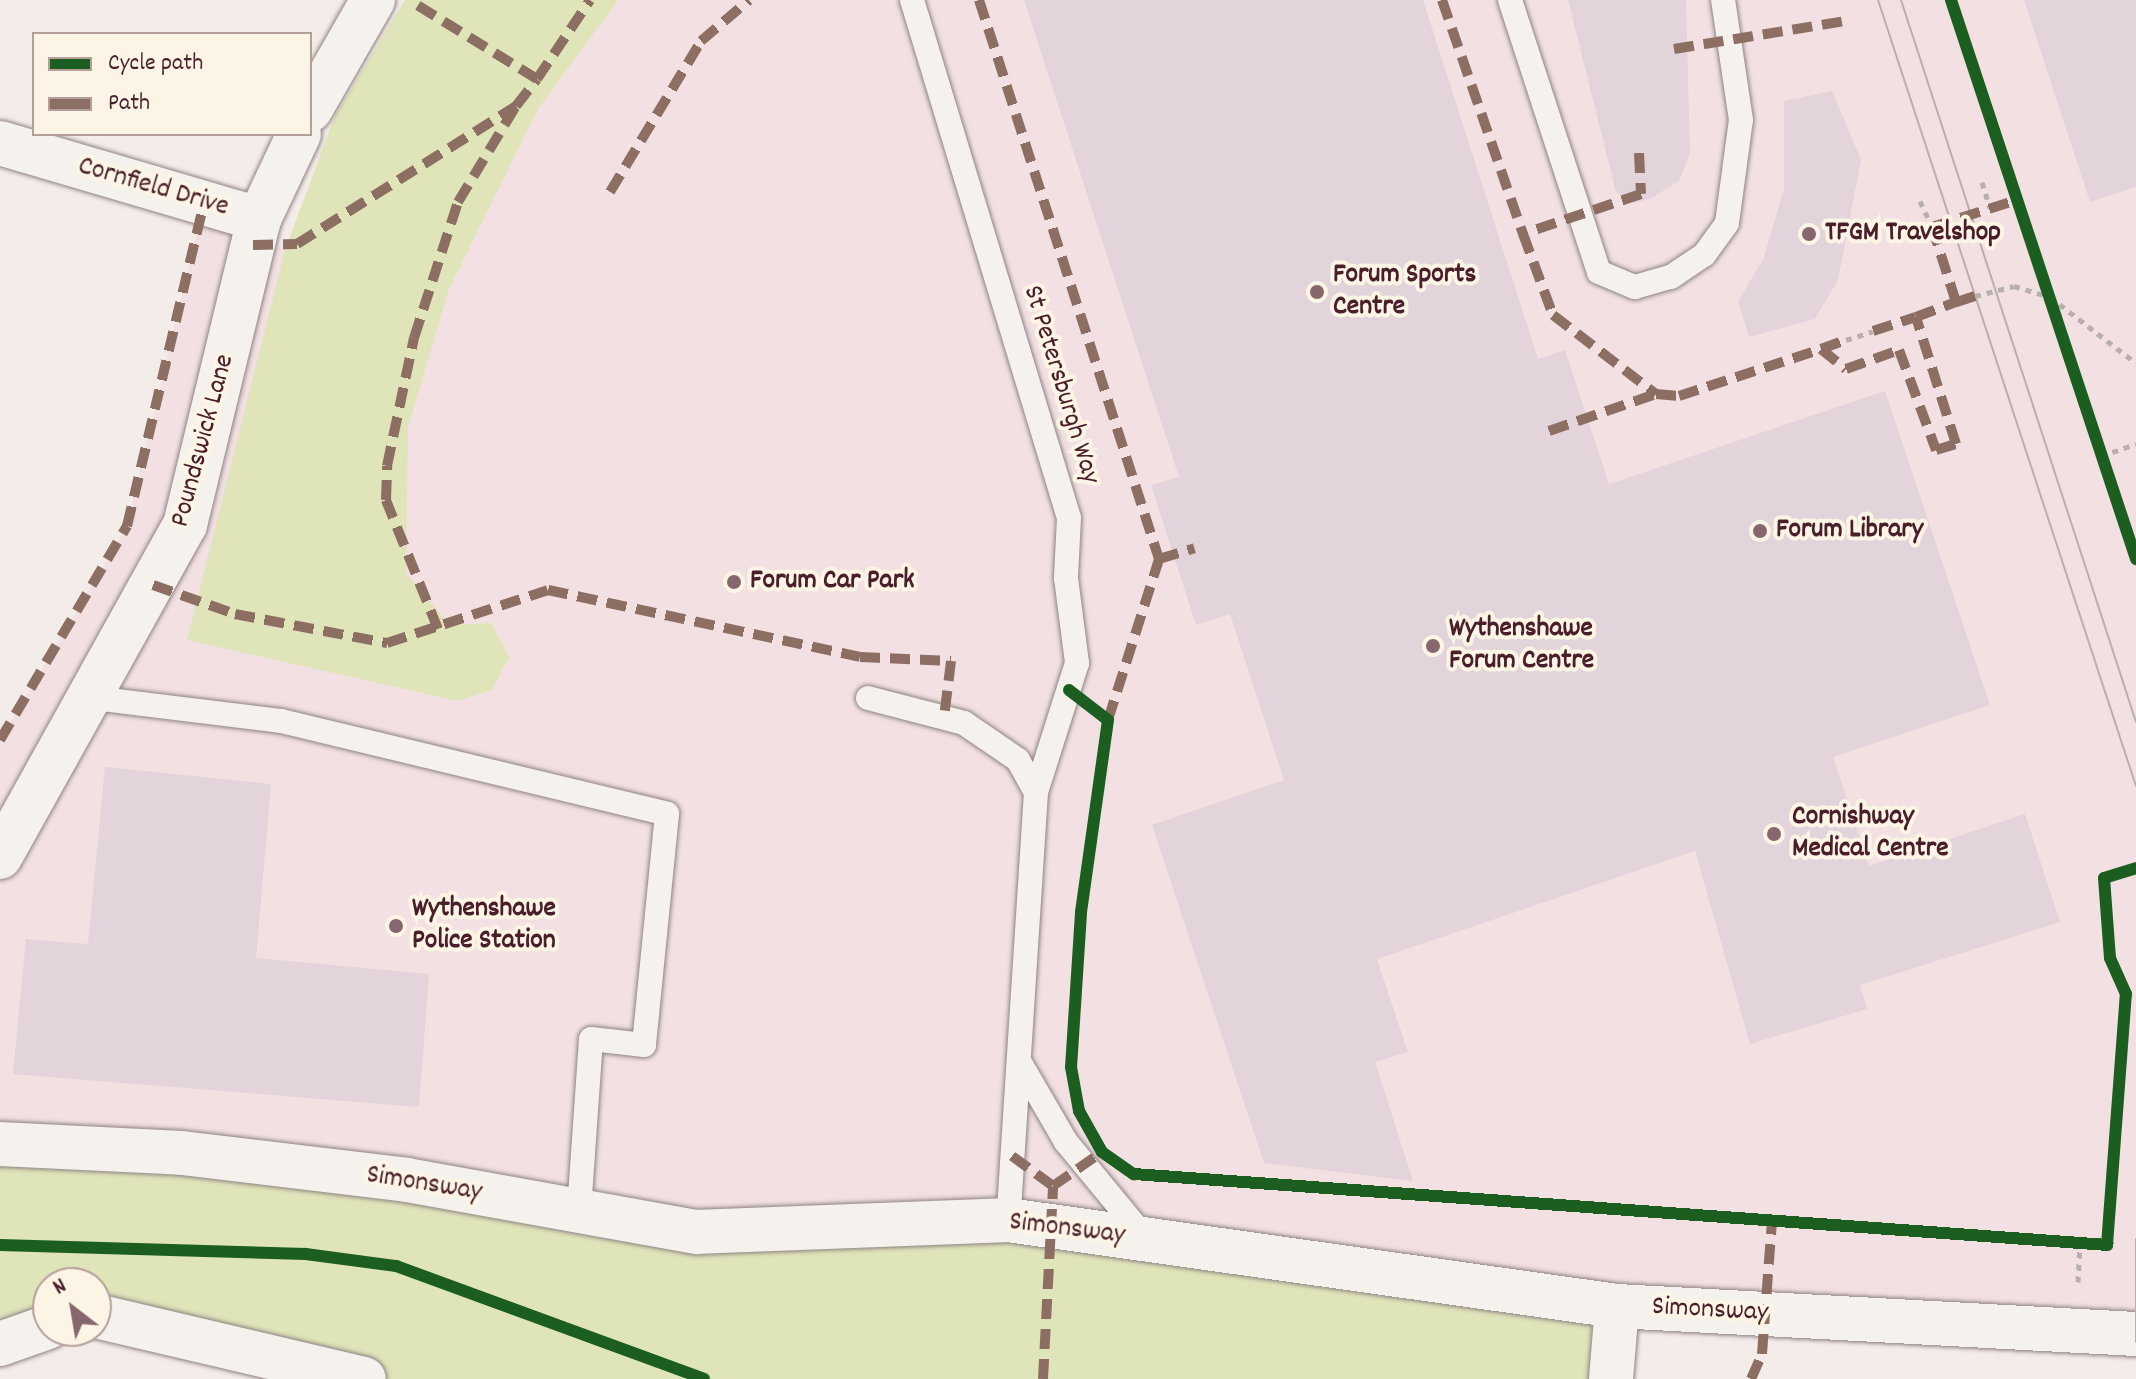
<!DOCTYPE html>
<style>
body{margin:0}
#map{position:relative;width:2136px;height:1379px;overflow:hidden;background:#f4ece9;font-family:Dekko,sans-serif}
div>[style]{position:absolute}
.built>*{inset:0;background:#f2e0e2}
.green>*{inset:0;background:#e0e4b9}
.building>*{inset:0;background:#e2d4da}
.path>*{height:5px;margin-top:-2.5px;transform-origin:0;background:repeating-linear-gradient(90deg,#b8b0ae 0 6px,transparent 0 12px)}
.roads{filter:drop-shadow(0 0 2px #8f8384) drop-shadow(0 0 2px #8f8384)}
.service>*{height:24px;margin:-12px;padding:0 12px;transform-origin:12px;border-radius:12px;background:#f5f1ec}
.minor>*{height:44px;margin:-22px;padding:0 22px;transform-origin:22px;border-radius:22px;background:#f5f1ec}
.tertiary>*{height:44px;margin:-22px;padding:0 22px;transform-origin:22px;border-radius:22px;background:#f5f1ec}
.tram>*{height:2px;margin:-1px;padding:0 1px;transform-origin:1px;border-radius:1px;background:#b8b0ae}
.quiet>*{height:10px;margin-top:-5px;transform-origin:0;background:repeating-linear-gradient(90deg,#8d6e63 0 20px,transparent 0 30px)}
.cycleway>*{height:12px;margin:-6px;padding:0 6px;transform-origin:6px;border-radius:6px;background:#1b5e20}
.dots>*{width:22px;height:22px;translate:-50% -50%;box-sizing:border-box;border:4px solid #fcf5e5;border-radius:50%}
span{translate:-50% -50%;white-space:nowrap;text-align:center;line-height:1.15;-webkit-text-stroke:8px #fcf5e5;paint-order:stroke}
.street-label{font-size:28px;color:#4a1f2b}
.poi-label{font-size:28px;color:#4a1f2b;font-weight:700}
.left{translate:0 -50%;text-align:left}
.legend{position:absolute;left:32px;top:32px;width:280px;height:104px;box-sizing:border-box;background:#fcf5e5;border:2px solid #b59f9b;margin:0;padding:10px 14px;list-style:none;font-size:24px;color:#4a1f2b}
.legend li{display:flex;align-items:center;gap:16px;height:40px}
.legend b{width:40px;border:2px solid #b59f9b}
.north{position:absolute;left:32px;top:1267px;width:80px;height:80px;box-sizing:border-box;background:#fcf5e5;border:2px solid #b59f9b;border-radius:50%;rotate:329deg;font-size:22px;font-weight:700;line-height:32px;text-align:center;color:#4a1f2b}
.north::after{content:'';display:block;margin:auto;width:28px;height:36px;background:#86676e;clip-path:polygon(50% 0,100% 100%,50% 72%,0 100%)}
</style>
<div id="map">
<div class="built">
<div style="clip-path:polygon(405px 0,2136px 0,2136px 1334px,697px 1232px,0 1144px,0 740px,127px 526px,204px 203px,286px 250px,334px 118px)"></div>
</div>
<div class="green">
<div style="clip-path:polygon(405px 0,618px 0,538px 109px,449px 289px,408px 427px,406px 574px,450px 625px,491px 623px,509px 657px,492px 690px,458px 701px,187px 640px,285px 250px,334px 118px)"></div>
<div style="clip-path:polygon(0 1144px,697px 1232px,1008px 1220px,1617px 1306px,1611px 1379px,364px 1379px,96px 1316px,96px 1283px,48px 1283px,48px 1327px,0 1344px)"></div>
</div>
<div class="building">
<div style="clip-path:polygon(1024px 0,1423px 0,1538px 359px,1565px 350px,1609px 484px,1885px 391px,1990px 705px,1833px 757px,1869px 866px,2025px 814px,2060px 922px,1860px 985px,1867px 1009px,1750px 1044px,1695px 851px,1377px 959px,1408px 1052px,1375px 1062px,1413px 1181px,1264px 1163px,1152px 825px,1284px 780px,1230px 614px,1196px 625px,1151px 485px,1179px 477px)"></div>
<div style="clip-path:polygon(1568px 0,1686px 0,1690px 154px,1679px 181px,1650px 199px,1631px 203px,1616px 192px)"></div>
<div style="clip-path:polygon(2024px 0,2136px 0,2136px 187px,2090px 202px)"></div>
<div style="clip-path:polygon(1832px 91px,1861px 160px,1838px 280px,1815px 319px,1749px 337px,1738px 301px,1763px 260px,1784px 189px,1784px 101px)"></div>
<div style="clip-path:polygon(105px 767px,271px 784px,256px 958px,429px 974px,419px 1107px,13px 1074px,26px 939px,88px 944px)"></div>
</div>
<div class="path">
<div style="left:1982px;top:182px;width:27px;rotate:73deg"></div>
<div style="left:1920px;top:201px;width:29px;rotate:65deg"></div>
<div style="left:1975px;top:296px;width:40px;rotate:-14.4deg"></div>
<div style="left:2014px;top:286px;width:38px;rotate:17deg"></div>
<div style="left:2050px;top:297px;width:108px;rotate:37.5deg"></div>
<div style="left:1846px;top:340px;width:28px;rotate:-18deg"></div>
<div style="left:2101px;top:456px;width:37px;rotate:-19deg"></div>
<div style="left:2078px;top:1282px;width:39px;rotate:-87deg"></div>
</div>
<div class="roads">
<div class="service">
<div style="left:912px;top:0;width:541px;rotate:73.14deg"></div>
<div style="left:1069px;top:518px;width:60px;rotate:92.9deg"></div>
<div style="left:1066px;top:578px;width:86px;rotate:82.6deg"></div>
<div style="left:1077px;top:663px;width:135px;rotate:107.6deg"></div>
<div style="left:1510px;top:0;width:286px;rotate:71.9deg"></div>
<div style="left:1599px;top:272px;width:39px;rotate:23deg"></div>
<div style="left:1635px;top:287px;width:37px;rotate:-16deg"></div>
<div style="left:1671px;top:277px;width:40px;rotate:-34deg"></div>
<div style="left:1704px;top:255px;width:39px;rotate:-54deg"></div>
<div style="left:1727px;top:223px;width:104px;rotate:-82.3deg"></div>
<div style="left:1741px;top:120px;width:121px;rotate:-98.5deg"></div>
<div style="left:94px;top:698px;width:188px;rotate:7deg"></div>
<div style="left:281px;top:721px;width:397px;rotate:13.5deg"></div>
<div style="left:667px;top:814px;width:232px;rotate:95.7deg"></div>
<div style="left:644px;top:1045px;width:53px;rotate:-173.5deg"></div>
<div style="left:591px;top:1039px;width:172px;rotate:94deg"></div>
<div style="left:868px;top:698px;width:99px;rotate:14.6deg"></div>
<div style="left:964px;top:723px;width:65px;rotate:34.4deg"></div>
<div style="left:1018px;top:760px;width:37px;rotate:61deg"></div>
<div style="left:1036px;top:792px;width:429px;rotate:93.7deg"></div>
<div style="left:1019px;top:1061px;width:94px;rotate:59.9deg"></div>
<div style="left:1066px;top:1142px;width:124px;rotate:50.5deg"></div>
</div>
<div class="minor">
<div style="left:0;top:143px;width:270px;rotate:16.4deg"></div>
<div style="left:96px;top:1316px;width:275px;rotate:13.2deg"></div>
<div style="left:0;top:1344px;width:51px;rotate:-19.5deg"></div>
</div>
<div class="tertiary">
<div style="left:310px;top:110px;width:127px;rotate:-60.2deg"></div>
<div style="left:0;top:857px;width:380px;rotate:-60.9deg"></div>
<div style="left:185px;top:525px;width:315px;rotate:-76.4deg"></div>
<div style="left:259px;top:219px;width:94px;rotate:-64.8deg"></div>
<div style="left:0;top:1144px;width:182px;rotate:2.8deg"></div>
<div style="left:182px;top:1153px;width:227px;rotate:6.8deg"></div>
<div style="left:407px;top:1180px;width:295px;rotate:10.2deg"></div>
<div style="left:697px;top:1232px;width:311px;rotate:-2.2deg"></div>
<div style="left:1008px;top:1220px;width:615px;rotate:8.04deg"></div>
<div style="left:1617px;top:1306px;width:520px;rotate:3.09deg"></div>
<div style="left:1611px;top:1379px;width:73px;rotate:-85.3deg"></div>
</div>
</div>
<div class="tram">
<div style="left:1878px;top:0;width:827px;rotate:71.83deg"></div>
<div style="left:1901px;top:0;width:759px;rotate:71.97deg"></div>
<div style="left:2136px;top:1239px;width:103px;rotate:90deg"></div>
</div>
<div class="quiet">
<div style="left:979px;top:0;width:587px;rotate:72.15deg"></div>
<div style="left:1442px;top:0;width:248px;rotate:70.9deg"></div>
<div style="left:1674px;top:49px;width:179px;rotate:-9.3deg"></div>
<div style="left:537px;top:79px;width:95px;rotate:-56.1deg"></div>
<div style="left:1639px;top:153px;width:41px;rotate:87.2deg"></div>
<div style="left:1641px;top:194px;width:125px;rotate:161.3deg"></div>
<div style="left:1523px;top:234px;width:86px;rotate:69.7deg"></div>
<div style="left:1553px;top:315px;width:130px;rotate:37.5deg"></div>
<div style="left:1656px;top:394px;width:23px;rotate:5deg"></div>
<div style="left:1679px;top:396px;width:150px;rotate:-18.3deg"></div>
<div style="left:1821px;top:349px;width:32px;rotate:39deg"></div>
<div style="left:1846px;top:369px;width:56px;rotate:-19.7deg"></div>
<div style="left:1899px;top:350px;width:107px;rotate:69.7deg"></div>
<div style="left:1936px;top:450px;width:21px;rotate:-17deg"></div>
<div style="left:1956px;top:444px;width:133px;rotate:-107.5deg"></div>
<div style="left:1916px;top:317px;width:43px;rotate:-20.6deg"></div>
<div style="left:610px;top:192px;width:176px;rotate:-58.9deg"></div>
<div style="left:701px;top:41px;width:63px;rotate:-40.5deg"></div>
<div style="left:253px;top:245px;width:44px;rotate:-1.3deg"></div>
<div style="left:297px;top:244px;width:259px;rotate:-32.2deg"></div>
<div style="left:516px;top:106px;width:34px;rotate:-52deg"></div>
<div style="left:537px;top:79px;width:150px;rotate:-148.3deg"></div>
<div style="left:1975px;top:296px;width:20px;rotate:162deg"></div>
<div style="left:1956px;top:302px;width:79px;rotate:-107.7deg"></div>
<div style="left:1932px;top:227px;width:89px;rotate:-17.6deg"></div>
<div style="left:1873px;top:331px;width:45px;rotate:-18deg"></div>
<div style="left:1821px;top:349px;width:27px;rotate:-20deg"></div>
<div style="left:1549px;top:431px;width:113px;rotate:-19.1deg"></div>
<div style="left:153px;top:585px;width:87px;rotate:19.5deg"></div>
<div style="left:235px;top:614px;width:155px;rotate:10.8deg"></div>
<div style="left:387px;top:643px;width:169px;rotate:-18.2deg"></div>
<div style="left:548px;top:590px;width:319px;rotate:12.1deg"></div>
<div style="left:860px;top:657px;width:91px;rotate:2.5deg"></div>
<div style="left:951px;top:661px;width:56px;rotate:97.1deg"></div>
<div style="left:438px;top:629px;width:139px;rotate:-112deg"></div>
<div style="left:386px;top:500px;width:34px;rotate:-88deg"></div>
<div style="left:387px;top:466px;width:131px;rotate:-78.1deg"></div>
<div style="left:414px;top:338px;width:143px;rotate:-72.1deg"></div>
<div style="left:458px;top:202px;width:112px;rotate:-58.9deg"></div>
<div style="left:1108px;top:720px;width:169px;rotate:-72.4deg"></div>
<div style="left:1159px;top:559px;width:37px;rotate:-17deg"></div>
<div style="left:0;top:740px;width:249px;rotate:-59.3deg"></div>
<div style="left:127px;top:526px;width:332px;rotate:-76.6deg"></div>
<div style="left:1012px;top:1156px;width:51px;rotate:36.2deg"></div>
<div style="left:1043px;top:1379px;width:193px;rotate:-87deg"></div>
<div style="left:1053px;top:1186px;width:60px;rotate:-34.8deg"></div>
<div style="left:1751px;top:1379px;width:27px;rotate:-66deg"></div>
<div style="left:1762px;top:1354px;width:133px;rotate:-85.7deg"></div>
</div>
<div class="cycleway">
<div style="left:1951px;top:0;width:589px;rotate:71.69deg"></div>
<div style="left:1069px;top:690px;width:49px;rotate:37.6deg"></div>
<div style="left:1108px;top:720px;width:195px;rotate:98deg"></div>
<div style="left:1081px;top:913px;width:154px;rotate:93.7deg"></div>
<div style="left:1071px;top:1067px;width:45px;rotate:79.7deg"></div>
<div style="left:1079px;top:1111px;width:47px;rotate:60.7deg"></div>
<div style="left:1102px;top:1152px;width:39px;rotate:35deg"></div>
<div style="left:1134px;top:1174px;width:976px;rotate:4.17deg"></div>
<div style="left:2107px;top:1245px;width:252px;rotate:-85.7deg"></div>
<div style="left:2126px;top:994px;width:39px;rotate:-114deg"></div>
<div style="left:2110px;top:958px;width:80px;rotate:-94.3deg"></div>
<div style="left:2104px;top:878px;width:34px;rotate:-17deg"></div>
<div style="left:0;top:1245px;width:306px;rotate:1.7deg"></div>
<div style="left:306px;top:1254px;width:91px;rotate:7.6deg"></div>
<div style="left:396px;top:1266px;width:328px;rotate:20.1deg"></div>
</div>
<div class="dots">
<div style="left:1809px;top:234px;background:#86676e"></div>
<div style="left:1317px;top:292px;background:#86676e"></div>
<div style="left:1760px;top:531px;background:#86676e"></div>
<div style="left:734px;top:582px;background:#86676e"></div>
<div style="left:1433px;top:646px;background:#86676e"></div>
<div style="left:1774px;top:834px;background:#86676e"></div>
<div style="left:396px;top:926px;background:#86676e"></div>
</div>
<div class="street-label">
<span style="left:153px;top:188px;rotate:16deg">Cornfield Drive</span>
<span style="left:1060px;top:385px;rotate:73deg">St Petersburgh Way</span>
<span style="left:204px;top:441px;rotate:-75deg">Poundswick Lane</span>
<span style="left:424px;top:1185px;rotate:9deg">Simonsway</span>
<span style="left:1067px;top:1230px;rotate:7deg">Simonsway</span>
<span style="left:1710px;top:1311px;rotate:3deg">Simonsway</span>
</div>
<div class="poi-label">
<span class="left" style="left:1825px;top:234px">TFGM Travelshop</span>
<span class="left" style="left:1333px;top:292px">Forum Sports<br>Centre</span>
<span class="left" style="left:1776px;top:531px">Forum Library</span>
<span class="left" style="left:750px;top:582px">Forum Car Park</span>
<span class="left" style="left:1449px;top:646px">Wythenshawe<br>Forum Centre</span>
<span class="left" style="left:1792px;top:834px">Cornishway<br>Medical Centre</span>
<span class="left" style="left:412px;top:926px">Wythenshawe<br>Police Station</span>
</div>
<ul class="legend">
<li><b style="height:10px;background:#1b5e20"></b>Cycle path</li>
<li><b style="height:10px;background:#8d6e63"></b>Path</li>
</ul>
<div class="north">N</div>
</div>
